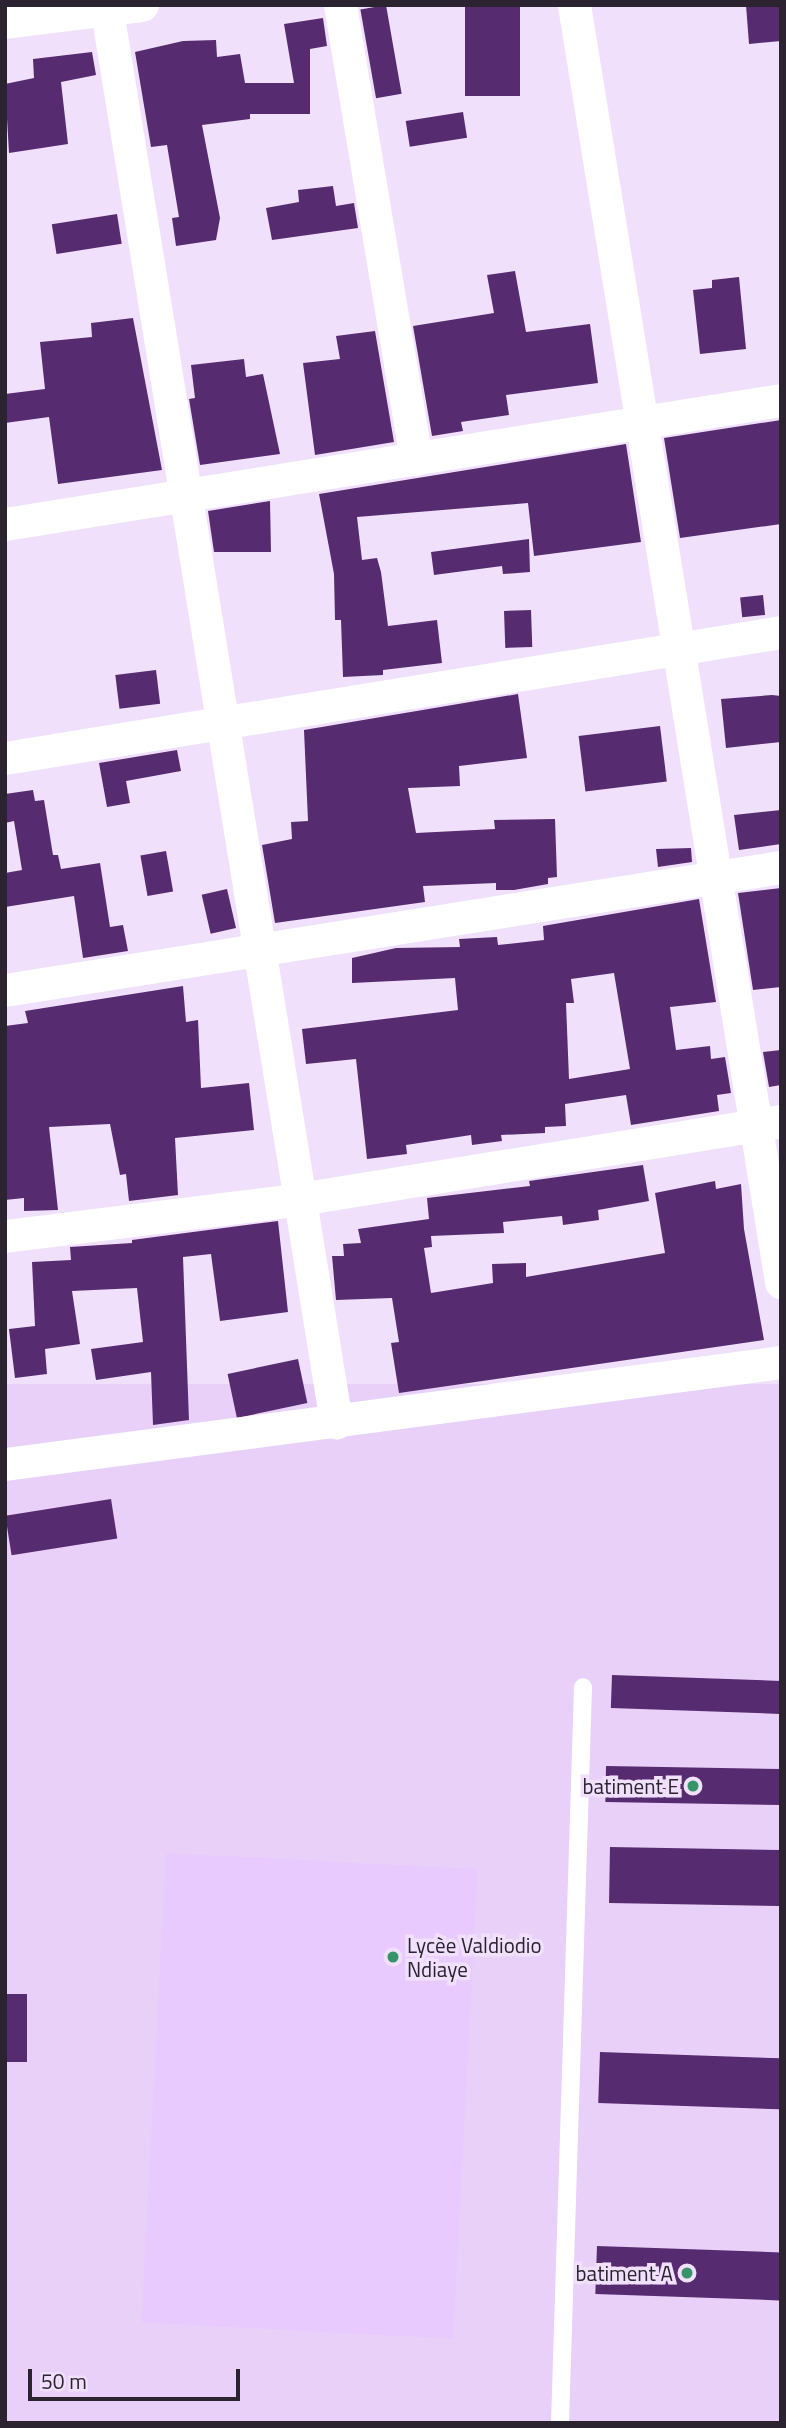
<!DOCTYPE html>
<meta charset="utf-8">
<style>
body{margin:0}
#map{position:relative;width:786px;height:2428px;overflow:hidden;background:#f0e0fb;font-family:"Titillium Web",sans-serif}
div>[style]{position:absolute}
.built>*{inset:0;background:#e8d0f8;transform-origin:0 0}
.green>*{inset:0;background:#e9cafe;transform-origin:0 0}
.building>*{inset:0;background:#572b6f;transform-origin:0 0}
.lane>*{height:18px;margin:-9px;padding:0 9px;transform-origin:9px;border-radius:9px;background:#fff}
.street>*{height:33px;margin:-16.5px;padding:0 16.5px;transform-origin:16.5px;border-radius:16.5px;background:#fff}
.dots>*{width:19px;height:19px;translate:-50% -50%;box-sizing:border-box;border:4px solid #f0e0fb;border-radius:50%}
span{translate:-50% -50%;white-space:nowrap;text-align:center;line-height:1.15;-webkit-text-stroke:7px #f0e0fb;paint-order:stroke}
.poi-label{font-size:21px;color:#2b2330}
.right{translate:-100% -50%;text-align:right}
.left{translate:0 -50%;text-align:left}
.frame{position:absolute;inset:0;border:7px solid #2b2330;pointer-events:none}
.scale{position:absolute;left:28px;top:2369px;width:212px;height:32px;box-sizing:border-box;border:4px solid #2b2330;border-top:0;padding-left:9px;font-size:21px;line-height:24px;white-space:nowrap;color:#2b2330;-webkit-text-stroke:5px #f0e0fb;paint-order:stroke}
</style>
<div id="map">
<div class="built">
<div style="left:781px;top:1384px;width:1039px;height:783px;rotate:90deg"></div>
</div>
<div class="green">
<div style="left:166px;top:1853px;width:312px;height:470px;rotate:3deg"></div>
</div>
<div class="building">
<div style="left:386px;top:5px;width:90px;height:26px;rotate:80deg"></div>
<div style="left:465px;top:5px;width:55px;height:91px"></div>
<div style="clip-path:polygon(746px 5px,781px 5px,781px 41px,749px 44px)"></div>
<div style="clip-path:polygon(323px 18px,327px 46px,310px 49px,310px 114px,250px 114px,250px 119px,202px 125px,220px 218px,216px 240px,176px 246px,172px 218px,179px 217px,167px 145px,151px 147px,135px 52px,183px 41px,216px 40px,217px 57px,240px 54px,245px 83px,294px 83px,284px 24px)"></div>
<div style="clip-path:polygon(92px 52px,96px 75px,61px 82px,68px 144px,9px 153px,5px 84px,34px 78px,33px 59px)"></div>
<div style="left:463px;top:112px;width:26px;height:58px;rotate:81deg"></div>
<div style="clip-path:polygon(333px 186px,336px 206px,354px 203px,358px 228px,272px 240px,266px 208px,299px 202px,298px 190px)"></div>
<div style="left:117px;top:214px;width:30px;height:66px;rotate:81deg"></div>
<div style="clip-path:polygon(515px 271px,526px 332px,590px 324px,598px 383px,506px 395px,509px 415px,461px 422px,463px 431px,432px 436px,413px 326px,494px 313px,487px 275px)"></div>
<div style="clip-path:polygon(739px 277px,746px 349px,700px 354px,693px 290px,712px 288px,712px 280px)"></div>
<div style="clip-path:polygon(133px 318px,162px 470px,58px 484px,49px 417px,5px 423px,5px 394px,45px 389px,40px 342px,92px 337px,91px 323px)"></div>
<div style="clip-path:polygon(375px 331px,394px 442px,315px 455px,303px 363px,340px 359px,336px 336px)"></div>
<div style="clip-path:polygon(244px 359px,246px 377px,263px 374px,280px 454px,200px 465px,189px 399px,195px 398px,191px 365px)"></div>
<div style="clip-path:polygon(781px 420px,781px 524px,680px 538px,664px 438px)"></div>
<div style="clip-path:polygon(626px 444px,641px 542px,534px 556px,528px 503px,357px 517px,362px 560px,377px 558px,381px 572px,388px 626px,437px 620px,442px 663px,383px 670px,383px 675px,343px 677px,341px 620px,335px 620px,334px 574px,319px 494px)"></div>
<div style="clip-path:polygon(270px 501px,271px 552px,214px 552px,208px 511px)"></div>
<div style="clip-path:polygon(529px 539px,530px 572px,503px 574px,502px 566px,434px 575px,431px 552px)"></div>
<div style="left:763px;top:595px;width:20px;height:23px;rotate:84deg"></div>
<div style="left:531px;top:610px;width:37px;height:27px;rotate:88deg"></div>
<div style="left:156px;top:670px;width:34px;height:41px;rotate:83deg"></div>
<div style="clip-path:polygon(518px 694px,527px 758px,459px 766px,460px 786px,408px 788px,416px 833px,495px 829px,494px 820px,555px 819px,557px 877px,548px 878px,548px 884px,514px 890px,496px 890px,496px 883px,423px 886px,425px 902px,275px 923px,262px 845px,292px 839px,291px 822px,308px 821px,304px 730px)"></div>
<div style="clip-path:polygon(772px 695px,781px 696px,781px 742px,726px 748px,721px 699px)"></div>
<div style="left:660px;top:726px;width:56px;height:82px;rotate:83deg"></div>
<div style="clip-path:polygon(177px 750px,181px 771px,126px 781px,130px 803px,107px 807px,99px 763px)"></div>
<div style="clip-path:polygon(33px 790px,35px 801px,44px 800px,53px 855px,58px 855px,61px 869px,100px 863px,110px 927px,123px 925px,128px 951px,83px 958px,74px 896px,5px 907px,5px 873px,22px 870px,14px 821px,5px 823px,5px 794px)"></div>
<div style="clip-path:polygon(781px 810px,781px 844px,739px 850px,734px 815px)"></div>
<div style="clip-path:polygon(691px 848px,692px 862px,658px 867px,656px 849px)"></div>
<div style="left:166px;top:851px;width:41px;height:26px;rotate:80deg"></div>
<div style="clip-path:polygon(781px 888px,781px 987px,753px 990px,738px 893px)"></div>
<div style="left:227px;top:889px;width:40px;height:26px;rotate:77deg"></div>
<div style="clip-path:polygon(evenodd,699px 899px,716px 1002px,670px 1007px,676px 1050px,710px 1046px,711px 1059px,725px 1057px,731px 1093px,717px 1095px,719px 1111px,631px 1125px,626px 1095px,565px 1104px,566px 1126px,545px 1127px,545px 1133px,501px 1135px,502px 1141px,472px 1145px,471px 1135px,406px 1145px,407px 1154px,367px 1159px,356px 1059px,306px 1064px,302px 1029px,458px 1010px,455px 978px,352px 983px,352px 958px,396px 948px,460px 947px,459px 939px,497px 937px,498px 945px,544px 940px,543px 926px,699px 899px,614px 973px,630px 1069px,569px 1079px,566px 1003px,574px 1003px,571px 979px,614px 973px)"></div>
<div style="clip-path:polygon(183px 986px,186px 1022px,198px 1020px,201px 1088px,249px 1083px,254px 1130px,175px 1138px,178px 1195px,129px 1201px,126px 1174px,120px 1175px,110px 1124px,49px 1127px,58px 1210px,24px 1211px,24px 1198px,5px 1200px,5px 1026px,28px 1023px,25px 1011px)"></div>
<div style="clip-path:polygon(781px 1050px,781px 1085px,769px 1087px,763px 1052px)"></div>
<div style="clip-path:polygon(643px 1165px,649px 1201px,598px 1210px,599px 1220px,563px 1225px,562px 1216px,503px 1222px,504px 1233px,431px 1236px,432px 1247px,424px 1248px,431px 1293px,493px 1283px,492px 1264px,526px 1263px,526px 1277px,665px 1253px,655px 1193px,715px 1181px,716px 1189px,741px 1184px,744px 1229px,764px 1340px,399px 1393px,391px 1343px,399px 1342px,392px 1298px,336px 1300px,332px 1256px,344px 1256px,343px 1244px,361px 1243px,358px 1229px,429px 1219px,427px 1198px,530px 1186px,529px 1181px)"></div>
<div style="clip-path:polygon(278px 1221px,288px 1312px,220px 1321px,211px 1254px,183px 1257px,189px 1420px,153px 1425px,151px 1372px,96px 1380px,91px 1349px,143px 1342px,137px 1288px,72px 1291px,80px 1344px,45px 1349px,47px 1374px,15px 1378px,9px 1329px,35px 1326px,32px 1262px,71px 1260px,70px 1247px,132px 1243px,132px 1240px)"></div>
<div style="left:298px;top:1359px;width:45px;height:72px;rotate:78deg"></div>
<div style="left:111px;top:1499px;width:40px;height:107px;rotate:81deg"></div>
<div style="left:612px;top:1675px;width:169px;height:33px;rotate:2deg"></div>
<div style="left:606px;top:1766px;width:175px;height:36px;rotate:1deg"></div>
<div style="left:610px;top:1847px;width:171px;height:56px;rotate:1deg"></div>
<div style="left:5px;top:1994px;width:22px;height:68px"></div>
<div style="left:600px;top:2052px;width:181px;height:51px;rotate:2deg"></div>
<div style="left:597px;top:2246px;width:184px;height:48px;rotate:2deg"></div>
</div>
<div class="lane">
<div style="left:560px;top:2423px;width:736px;rotate:-88.21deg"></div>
</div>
<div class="street">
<div style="left:106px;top:5px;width:1436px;rotate:80.78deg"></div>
<div style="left:340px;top:5px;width:460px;rotate:80.5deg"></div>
<div style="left:574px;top:5px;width:1294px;rotate:80.79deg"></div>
<div style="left:5px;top:22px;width:138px;rotate:-7.1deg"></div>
<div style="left:5px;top:524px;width:786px;rotate:-9.08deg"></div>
<div style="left:5px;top:758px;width:786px;rotate:-9.22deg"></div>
<div style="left:5px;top:990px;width:786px;rotate:-9.01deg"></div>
<div style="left:5px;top:1236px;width:297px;rotate:-7.1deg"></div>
<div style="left:300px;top:1199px;width:487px;rotate:-9.2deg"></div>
<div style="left:5px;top:1464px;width:783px;rotate:-7.49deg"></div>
</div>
<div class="dots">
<div style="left:693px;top:1786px;background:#36936a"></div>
<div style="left:393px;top:1957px;background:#36936a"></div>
<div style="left:687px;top:2273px;background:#36936a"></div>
</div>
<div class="poi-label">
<span class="right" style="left:679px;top:1786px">batiment E</span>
<span class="left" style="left:407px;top:1957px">Lycèe Valdiodio<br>Ndiaye</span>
<span class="right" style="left:673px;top:2273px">batiment A</span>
</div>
<div class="frame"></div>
<div class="scale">50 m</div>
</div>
